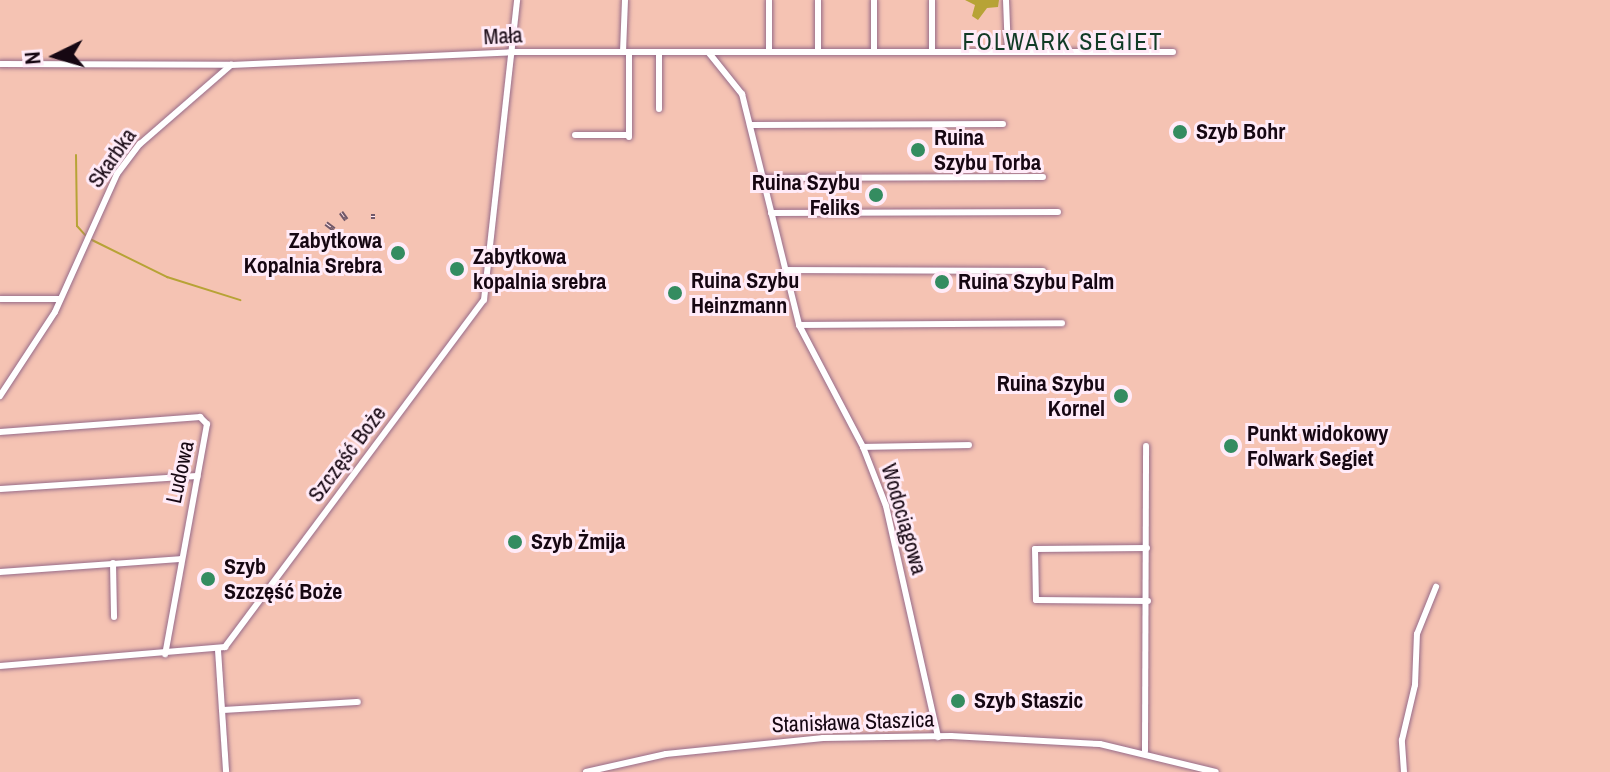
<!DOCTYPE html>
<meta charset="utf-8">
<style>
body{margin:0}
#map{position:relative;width:1610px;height:772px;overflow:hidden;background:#fed7f1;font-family:"Archivo Narrow",sans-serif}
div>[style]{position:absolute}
.green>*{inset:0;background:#f5c3b3;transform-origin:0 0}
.water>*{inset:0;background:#b7a336}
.stream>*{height:2px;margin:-1px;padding:0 1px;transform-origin:1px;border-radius:1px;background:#b7a336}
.roads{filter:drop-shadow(0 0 2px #976b89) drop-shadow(0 0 2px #976b89)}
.minor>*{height:6px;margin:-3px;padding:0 3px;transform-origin:3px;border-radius:3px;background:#fff}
.rail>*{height:5px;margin-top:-2.5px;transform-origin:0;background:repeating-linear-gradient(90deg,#ffebf8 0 6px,#705869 0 12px);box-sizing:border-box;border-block:2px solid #705869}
.dots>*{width:22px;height:22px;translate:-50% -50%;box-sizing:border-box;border:4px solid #ffebf8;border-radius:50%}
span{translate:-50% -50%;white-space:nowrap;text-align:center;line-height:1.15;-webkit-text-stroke:6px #ffebf8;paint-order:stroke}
.street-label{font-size:22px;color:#160712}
.poi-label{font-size:22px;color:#160712;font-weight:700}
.left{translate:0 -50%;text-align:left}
.right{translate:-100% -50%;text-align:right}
.neighbourhood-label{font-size:24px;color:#113b26;letter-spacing:2px}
.north{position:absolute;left:16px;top:16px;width:80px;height:80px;-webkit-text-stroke:6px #ffebf8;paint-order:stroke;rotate:265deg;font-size:22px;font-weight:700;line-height:32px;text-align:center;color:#160712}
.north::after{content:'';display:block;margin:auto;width:28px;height:36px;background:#160712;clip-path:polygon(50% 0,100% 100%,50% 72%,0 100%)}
</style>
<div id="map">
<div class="green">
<div style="left:0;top:0;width:1610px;height:772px"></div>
</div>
<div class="water">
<div style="clip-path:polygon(965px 0,999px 0,998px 7px,987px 8px,978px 20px,972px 16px,975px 5px)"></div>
</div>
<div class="stream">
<div style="left:76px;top:155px;width:71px;rotate:89.2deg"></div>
<div style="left:77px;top:226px;width:12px;rotate:48deg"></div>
<div style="left:92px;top:240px;width:84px;rotate:26.3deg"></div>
<div style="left:167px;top:277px;width:77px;rotate:17.5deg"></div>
</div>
<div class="roads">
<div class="minor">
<div style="left:818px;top:0;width:51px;rotate:90deg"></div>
<div style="left:874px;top:0;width:51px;rotate:90deg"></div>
<div style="left:932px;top:0;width:52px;rotate:90deg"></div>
<div style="left:1006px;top:0;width:52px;rotate:87.8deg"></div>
<div style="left:769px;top:51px;width:51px;rotate:-90deg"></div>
<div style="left:623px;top:52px;width:52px;rotate:-87.8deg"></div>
<div style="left:659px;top:53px;width:56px;rotate:90deg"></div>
<div style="left:709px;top:53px;width:53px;rotate:51.2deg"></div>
<div style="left:742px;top:94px;width:238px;rotate:76.1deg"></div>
<div style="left:799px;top:325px;width:138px;rotate:62.3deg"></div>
<div style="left:863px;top:447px;width:63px;rotate:68.7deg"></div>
<div style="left:886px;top:506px;width:237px;rotate:77.3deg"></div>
<div style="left:0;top:64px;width:231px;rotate:0.2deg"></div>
<div style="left:231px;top:65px;width:285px;rotate:-2.6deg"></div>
<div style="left:516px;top:52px;width:657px"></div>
<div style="left:750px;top:125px;width:253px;rotate:-0.2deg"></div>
<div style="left:575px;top:135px;width:54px"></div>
<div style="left:629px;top:137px;width:85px;rotate:-90deg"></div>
<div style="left:762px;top:178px;width:281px;rotate:-0.2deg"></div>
<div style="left:771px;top:213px;width:287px;rotate:-0.2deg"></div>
<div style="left:785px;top:270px;width:258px;rotate:0.2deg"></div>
<div style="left:0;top:299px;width:60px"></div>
<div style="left:799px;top:325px;width:263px;rotate:-0.4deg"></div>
<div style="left:0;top:396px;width:100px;rotate:-56.8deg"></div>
<div style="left:55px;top:312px;width:151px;rotate:-65.8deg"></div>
<div style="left:117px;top:174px;width:38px;rotate:-53deg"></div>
<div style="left:140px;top:144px;width:121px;rotate:-41deg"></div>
<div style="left:0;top:432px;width:201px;rotate:-4.3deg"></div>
<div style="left:200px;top:417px;width:10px;rotate:45deg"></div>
<div style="left:207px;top:424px;width:234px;rotate:100.3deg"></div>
<div style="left:863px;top:447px;width:106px;rotate:-1.1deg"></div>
<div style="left:0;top:489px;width:198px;rotate:-3.8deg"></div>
<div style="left:1147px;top:548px;width:112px;rotate:179.5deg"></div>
<div style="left:1035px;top:549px;width:51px;rotate:88.9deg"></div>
<div style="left:1036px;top:600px;width:112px;rotate:0.5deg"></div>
<div style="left:113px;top:563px;width:54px;rotate:88.9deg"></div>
<div style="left:0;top:572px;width:180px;rotate:-4.1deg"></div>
<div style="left:218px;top:650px;width:122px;rotate:86.2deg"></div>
<div style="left:0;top:666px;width:226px;rotate:-4.8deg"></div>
<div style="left:225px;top:647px;width:433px;rotate:-53.3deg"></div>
<div style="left:484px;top:300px;width:302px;rotate:-83.7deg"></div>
<div style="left:222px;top:710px;width:136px;rotate:-3.4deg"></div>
<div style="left:1145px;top:751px;width:305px;rotate:-89.8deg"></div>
<div style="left:586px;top:772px;width:82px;rotate:-12.7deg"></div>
<div style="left:666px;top:754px;width:158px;rotate:-5.8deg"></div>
<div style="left:823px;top:738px;width:128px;rotate:-0.9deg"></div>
<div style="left:951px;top:736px;width:149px;rotate:3.1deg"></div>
<div style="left:1100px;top:744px;width:119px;rotate:13.6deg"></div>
<div style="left:1404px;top:772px;width:32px;rotate:-94deg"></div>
<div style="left:1402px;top:740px;width:57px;rotate:-76.7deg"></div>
<div style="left:1415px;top:685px;width:51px;rotate:-87.8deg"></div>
<div style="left:1417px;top:634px;width:51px;rotate:-68deg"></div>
</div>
</div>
<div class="rail">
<div style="left:341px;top:212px;width:9px;rotate:54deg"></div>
<div style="left:371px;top:216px;width:4px"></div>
<div style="left:326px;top:223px;width:10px;rotate:37deg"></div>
<div style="left:317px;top:234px;width:13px;rotate:27deg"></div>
</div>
<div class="dots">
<div style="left:1180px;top:132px;background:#348c60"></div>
<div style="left:918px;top:150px;background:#348c60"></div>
<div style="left:876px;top:195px;background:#348c60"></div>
<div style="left:398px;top:253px;background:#348c60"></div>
<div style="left:457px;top:269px;background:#348c60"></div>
<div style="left:942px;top:282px;background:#348c60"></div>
<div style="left:675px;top:293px;background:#348c60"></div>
<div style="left:1121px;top:396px;background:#348c60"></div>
<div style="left:1231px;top:446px;background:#348c60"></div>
<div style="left:515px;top:542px;background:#348c60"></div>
<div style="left:208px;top:579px;background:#348c60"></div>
<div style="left:958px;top:701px;background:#348c60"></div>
</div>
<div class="street-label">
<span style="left:503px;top:36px;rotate:-3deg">Mała</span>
<span style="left:112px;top:158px;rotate:-55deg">Skarbka</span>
<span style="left:347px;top:454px;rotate:-53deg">Szczęść Boże</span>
<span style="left:180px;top:472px;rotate:-78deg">Ludowa</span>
<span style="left:904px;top:519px;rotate:74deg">Wodociągowa</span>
<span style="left:853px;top:722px;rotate:-2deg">Stanisława Staszica</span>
</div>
<div class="poi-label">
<span class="left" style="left:1196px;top:132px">Szyb Bohr</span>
<span class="left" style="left:934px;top:150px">Ruina<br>Szybu Torba</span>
<span class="right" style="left:860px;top:195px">Ruina Szybu<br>Feliks</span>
<span class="right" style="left:382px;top:253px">Zabytkowa<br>Kopalnia Srebra</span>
<span class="left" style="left:473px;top:269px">Zabytkowa<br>kopalnia srebra</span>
<span class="left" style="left:691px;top:293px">Ruina Szybu<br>Heinzmann</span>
<span class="left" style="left:958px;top:282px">Ruina Szybu Palm</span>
<span class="right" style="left:1105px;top:396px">Ruina Szybu<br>Kornel</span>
<span class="left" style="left:1247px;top:446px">Punkt widokowy<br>Folwark Segiet</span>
<span class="left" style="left:531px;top:542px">Szyb Żmija</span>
<span class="left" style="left:224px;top:579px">Szyb<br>Szczęść Boże</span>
<span class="left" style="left:974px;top:701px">Szyb Staszic</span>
</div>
<div class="neighbourhood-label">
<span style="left:1063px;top:42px">FOLWARK SEGIET</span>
</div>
<div class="north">N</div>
</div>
